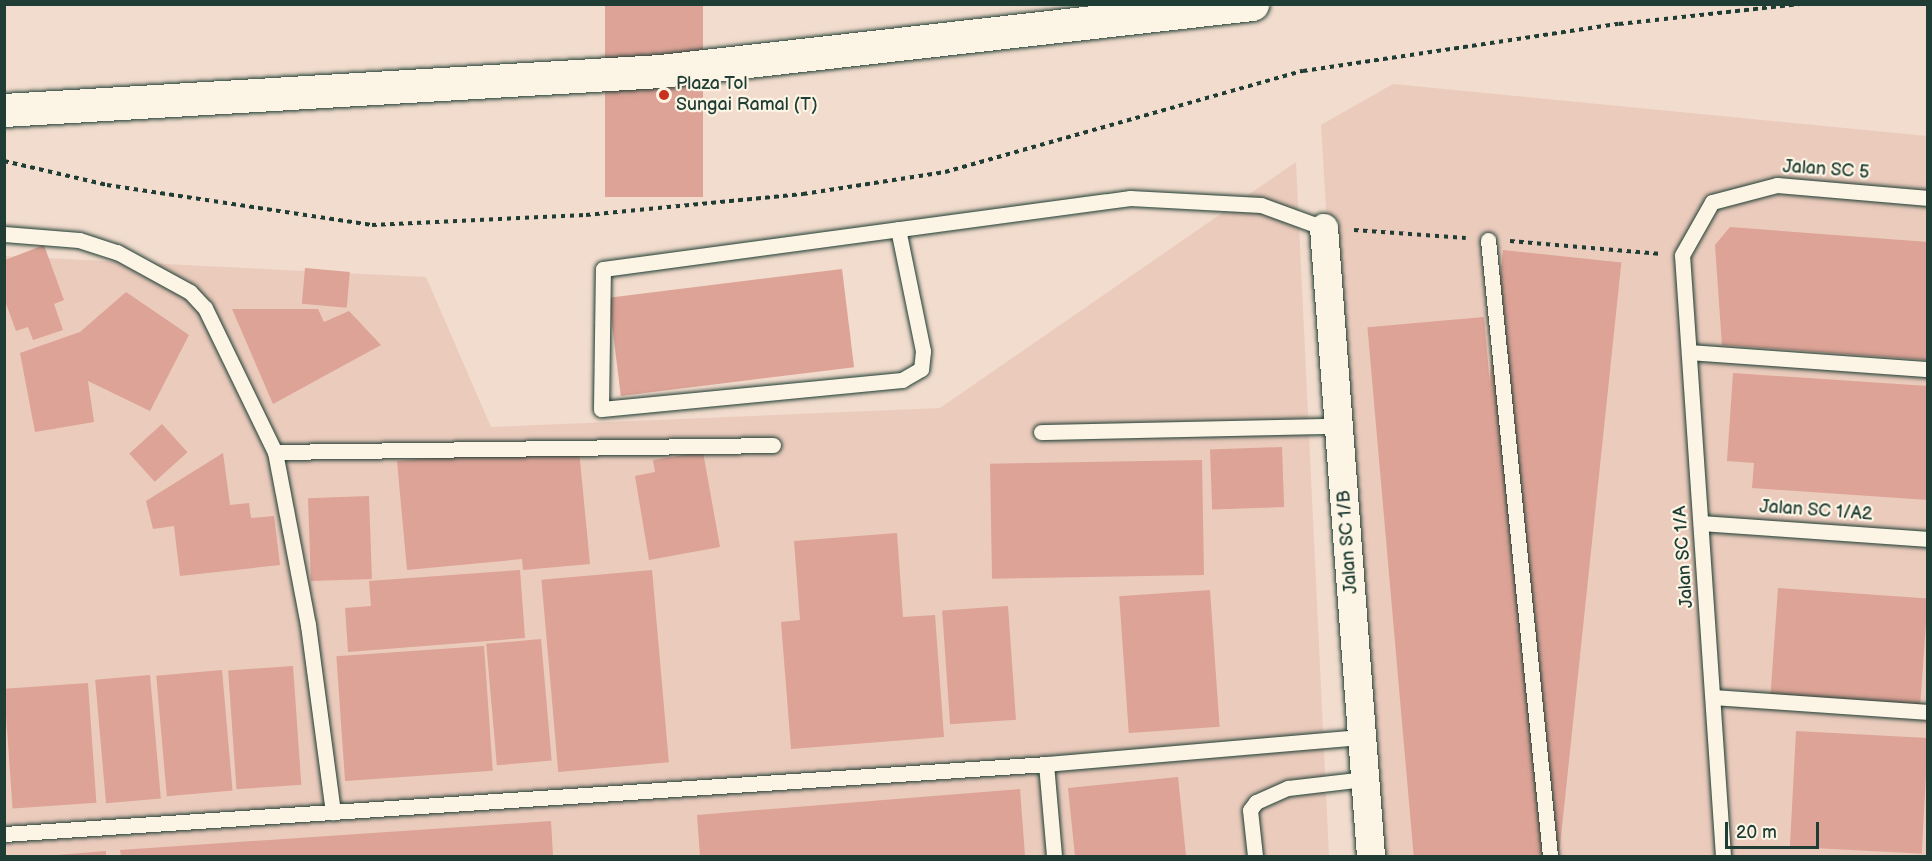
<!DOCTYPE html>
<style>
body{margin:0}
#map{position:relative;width:1932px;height:861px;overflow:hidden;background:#f2dccd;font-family:"Balsamiq Sans",sans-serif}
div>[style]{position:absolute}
.built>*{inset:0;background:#ebcbbc}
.building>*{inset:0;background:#dca396;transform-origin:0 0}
.path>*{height:4px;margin-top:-2px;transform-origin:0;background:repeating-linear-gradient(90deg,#1f3d34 0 4.5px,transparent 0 9px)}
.roads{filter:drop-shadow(0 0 2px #1f3d34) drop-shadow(0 0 2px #1f3d34)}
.service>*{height:15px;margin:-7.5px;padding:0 7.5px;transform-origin:7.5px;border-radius:7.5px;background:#fcf5e5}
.minor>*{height:28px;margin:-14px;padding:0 14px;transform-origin:14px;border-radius:14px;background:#fcf5e5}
.motorway>*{height:33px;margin:-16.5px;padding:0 16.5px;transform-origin:16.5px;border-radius:16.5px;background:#fcf5e5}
.dots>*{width:16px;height:16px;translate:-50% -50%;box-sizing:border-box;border:3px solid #fcf5e5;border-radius:50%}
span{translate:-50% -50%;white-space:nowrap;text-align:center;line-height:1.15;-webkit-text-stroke:4.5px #fcf5e5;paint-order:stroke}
.poi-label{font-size:18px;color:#1f3d34}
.left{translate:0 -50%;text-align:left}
.street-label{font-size:18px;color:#1f3d34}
.frame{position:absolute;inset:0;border:6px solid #1f3d34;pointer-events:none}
.scale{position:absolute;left:1725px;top:822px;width:94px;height:27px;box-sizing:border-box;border:3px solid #1f3d34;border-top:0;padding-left:8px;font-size:18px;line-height:21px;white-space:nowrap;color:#1f3d34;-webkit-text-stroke:4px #fcf5e5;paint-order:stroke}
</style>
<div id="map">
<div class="built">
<div style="clip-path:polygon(1393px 84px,1927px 136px,1927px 856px,1365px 856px,1321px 125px)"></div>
<div style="clip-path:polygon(1296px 162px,1329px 856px,5px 856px,4px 256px,426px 277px,491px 427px,940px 408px)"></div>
</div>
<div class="building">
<div style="left:605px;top:4px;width:98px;height:193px"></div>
<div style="clip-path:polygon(1730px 227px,1928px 242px,1928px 360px,1722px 345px,1715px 245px)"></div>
<div style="clip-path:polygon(44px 245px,64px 300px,54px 304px,63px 330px,33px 340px,28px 327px,16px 331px,5px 301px,5px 260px)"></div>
<div style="left:1503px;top:250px;width:119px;height:608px;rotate:6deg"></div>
<div style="left:305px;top:268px;width:45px;height:36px;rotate:5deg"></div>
<div style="left:842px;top:269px;width:99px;height:235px;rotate:83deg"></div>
<div style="clip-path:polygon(126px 292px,189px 335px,150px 411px,88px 381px,94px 422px,35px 432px,20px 353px,80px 332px)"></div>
<div style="clip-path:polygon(232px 309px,318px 309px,324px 322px,349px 311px,381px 345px,273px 404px)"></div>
<div style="left:1484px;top:317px;width:541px;height:117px;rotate:85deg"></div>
<div style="clip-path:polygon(1733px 373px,1928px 386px,1928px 500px,1752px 488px,1754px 463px,1727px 461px)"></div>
<div style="left:162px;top:424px;width:38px;height:44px;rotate:48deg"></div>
<div style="left:1282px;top:447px;width:60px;height:72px;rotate:88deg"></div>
<div style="clip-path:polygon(512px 450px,513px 456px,579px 450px,590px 564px,523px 570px,522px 559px,407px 570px,397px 461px)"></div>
<div style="clip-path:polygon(703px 452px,720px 547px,649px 560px,635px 476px,655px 472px,653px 460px)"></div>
<div style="clip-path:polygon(223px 453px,230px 505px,249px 503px,251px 518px,274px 516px,280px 565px,180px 576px,174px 526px,153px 529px,146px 501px)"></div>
<div style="left:1202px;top:460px;width:115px;height:212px;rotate:89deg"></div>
<div style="left:369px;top:496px;width:83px;height:61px;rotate:88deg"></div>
<div style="clip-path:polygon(897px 533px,903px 617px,935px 615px,944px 737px,791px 749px,781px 622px,800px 620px,794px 541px)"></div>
<div style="clip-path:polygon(520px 570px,525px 638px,348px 652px,345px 608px,371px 606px,369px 581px)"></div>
<div style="left:652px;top:570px;width:193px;height:111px;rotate:85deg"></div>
<div style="left:1778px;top:588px;width:150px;height:112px;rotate:4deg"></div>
<div style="left:1210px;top:590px;width:137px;height:91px;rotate:86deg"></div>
<div style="left:1008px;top:606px;width:114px;height:66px;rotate:86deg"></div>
<div style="left:541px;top:639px;width:122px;height:55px;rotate:85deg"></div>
<div style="left:484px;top:646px;width:125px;height:148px;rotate:86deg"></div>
<div style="left:293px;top:666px;width:119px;height:65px;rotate:86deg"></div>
<div style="left:222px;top:670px;width:121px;height:66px;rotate:85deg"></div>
<div style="left:150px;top:675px;width:124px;height:55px;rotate:85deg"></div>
<div style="left:88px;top:683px;width:120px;height:84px;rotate:86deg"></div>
<div style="left:1796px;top:731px;width:132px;height:116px;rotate:3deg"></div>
<div style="clip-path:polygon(1178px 777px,1186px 856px,1075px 856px,1068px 788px)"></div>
<div style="clip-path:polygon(1020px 789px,1025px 856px,700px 856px,697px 815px)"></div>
<div style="clip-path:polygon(551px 821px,553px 856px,121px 856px,120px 850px)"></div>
<div style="clip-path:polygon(106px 851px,106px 856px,57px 856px,57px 855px)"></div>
</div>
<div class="path">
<div style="left:4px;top:161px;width:106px;rotate:13.1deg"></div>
<div style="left:107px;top:185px;width:268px;rotate:8.6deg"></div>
<div style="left:372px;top:225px;width:214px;rotate:-2.7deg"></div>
<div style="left:586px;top:215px;width:218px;rotate:-5.5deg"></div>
<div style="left:803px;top:194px;width:144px;rotate:-8.8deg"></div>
<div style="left:945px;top:172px;width:372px;rotate:-15.8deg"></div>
<div style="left:1303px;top:71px;width:319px;rotate:-8.5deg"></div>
<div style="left:1619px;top:24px;width:182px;rotate:-6.3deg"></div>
<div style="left:1354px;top:230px;width:112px;rotate:4.1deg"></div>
<div style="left:1510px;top:241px;width:152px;rotate:4.9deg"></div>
</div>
<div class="roads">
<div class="service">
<div style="left:898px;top:229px;width:125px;rotate:78.4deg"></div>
<div style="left:923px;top:351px;width:18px;rotate:96deg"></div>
<div style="left:921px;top:369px;width:22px;rotate:150deg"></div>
<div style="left:902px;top:380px;width:302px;rotate:174.5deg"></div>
<div style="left:601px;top:409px;width:140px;rotate:-89.2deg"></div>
<div style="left:603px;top:269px;width:532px;rotate:-7.67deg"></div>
<div style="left:1130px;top:198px;width:131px;rotate:3.1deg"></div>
<div style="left:1261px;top:205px;width:67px;rotate:20.1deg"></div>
<div style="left:4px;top:234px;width:75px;rotate:4.6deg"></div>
<div style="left:79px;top:240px;width:40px;rotate:18deg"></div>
<div style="left:117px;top:252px;width:83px;rotate:28.7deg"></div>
<div style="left:190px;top:292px;width:22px;rotate:47deg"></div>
<div style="left:205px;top:308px;width:160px;rotate:64.1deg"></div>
<div style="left:275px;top:452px;width:176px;rotate:79.2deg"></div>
<div style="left:308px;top:625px;width:189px;rotate:82.4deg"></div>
<div style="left:1488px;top:240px;width:619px;rotate:84.25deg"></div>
<div style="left:1689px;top:352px;width:240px;rotate:4.1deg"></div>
<div style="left:1041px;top:432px;width:298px;rotate:-1.2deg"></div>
<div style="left:275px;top:452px;width:498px;rotate:-0.8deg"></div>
<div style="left:1701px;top:523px;width:228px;rotate:4deg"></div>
<div style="left:1713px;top:697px;width:216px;rotate:4deg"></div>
<div style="left:1046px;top:764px;width:92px;rotate:85deg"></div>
<div style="left:4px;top:834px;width:1044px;rotate:-3.84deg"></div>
<div style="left:1046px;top:764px;width:317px;rotate:-4.9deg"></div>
<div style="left:1255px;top:856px;width:46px;rotate:-96.2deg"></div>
<div style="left:1250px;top:810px;width:10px;rotate:-53deg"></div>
<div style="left:1256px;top:802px;width:35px;rotate:-24deg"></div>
<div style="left:1288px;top:788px;width:78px;rotate:-6.7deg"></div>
<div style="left:1723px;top:856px;width:602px;rotate:-93.9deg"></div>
<div style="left:1682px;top:255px;width:61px;rotate:-60.5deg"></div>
<div style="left:1712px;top:202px;width:67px;rotate:-14.7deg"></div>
<div style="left:1777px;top:185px;width:152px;rotate:4.9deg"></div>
</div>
<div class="minor">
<div style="left:1324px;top:228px;width:630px;rotate:85.72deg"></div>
</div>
<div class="motorway">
<div style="left:4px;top:110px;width:657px;rotate:-3.4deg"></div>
<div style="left:660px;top:71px;width:596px;rotate:-6.46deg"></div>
</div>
</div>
<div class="dots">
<div style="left:664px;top:95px;background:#c8321e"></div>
</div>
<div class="poi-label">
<span class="left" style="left:676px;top:95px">Plaza Tol<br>Sungai Ramal (T)</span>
</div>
<div class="street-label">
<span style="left:1826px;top:170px;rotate:4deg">Jalan SC 5</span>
<span style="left:1816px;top:511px;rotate:4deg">Jalan SC 1/A2</span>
<span style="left:1348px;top:542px;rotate:-94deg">Jalan SC 1/B</span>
<span style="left:1684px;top:557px;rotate:-94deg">Jalan SC 1/A</span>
</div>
<div class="frame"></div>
<div class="scale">20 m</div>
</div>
